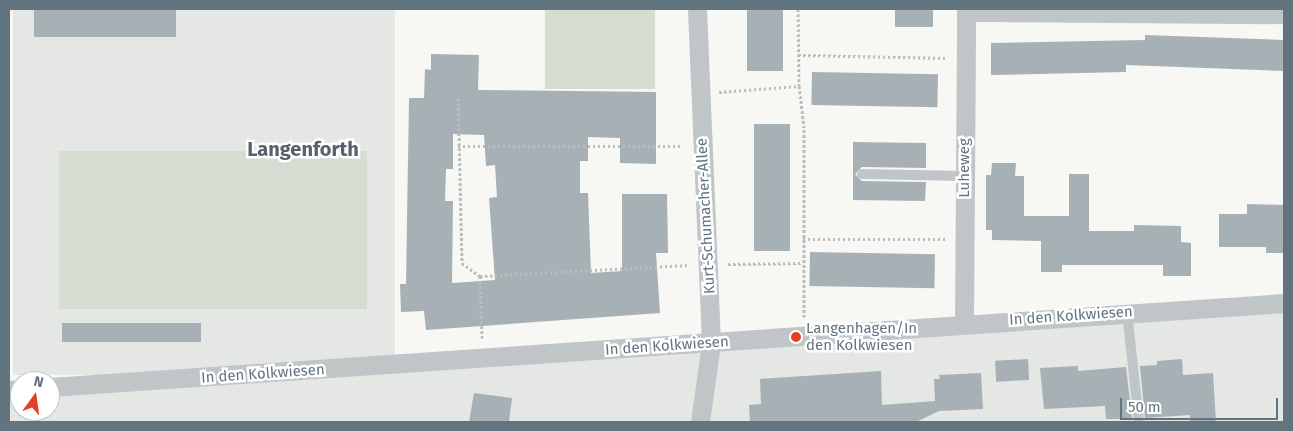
<!DOCTYPE html>
<style>
body{margin:0}
#map{position:relative;width:1293px;height:431px;overflow:hidden;background:#f7f7f4;font-family:"Fira Sans",sans-serif}
div>[style]{position:absolute}
.built>*{inset:0;background:#e5e7e5;transform-origin:0 0}
.green>*{inset:0;background:#d7dcd3;transform-origin:0 0}
.building>*{inset:0;background:#a7b1b5;transform-origin:0 0}
.path>*{height:3px;margin-top:-1.5px;transform-origin:0;background:repeating-linear-gradient(90deg,#babdbf 0 2.5px,transparent 0 5px)}
.service>*{height:10px;margin:-5px;padding:0 5px;transform-origin:5px;border-radius:5px;background:#c0c5c8}
.minor>*{height:19px;margin:-9.5px;padding:0 9.5px;transform-origin:9.5px;border-radius:9.5px;background:#c0c5c8}
.dots>*{width:14px;height:14px;translate:-50% -50%;box-sizing:border-box;border:2px solid #fff;border-radius:50%}
span{translate:-50% -50%;white-space:nowrap;text-align:center;line-height:1.15;-webkit-text-stroke:5px #fff;paint-order:stroke}
.street-label{font-size:15px;color:#62757f}
.poi-label{font-size:15px;color:#62757f}
.left{translate:0 -50%;text-align:left}
.district-label{font-size:20px;color:#54626a;font-weight:700}
.frame{position:absolute;inset:0;border:10px solid #62757f;pointer-events:none}
.north{position:absolute;left:10px;top:371px;width:50px;height:50px;box-sizing:border-box;background:#fff;border:1px solid #c0c8cc;border-radius:50%;rotate:14deg;font-size:14px;font-weight:700;line-height:20px;text-align:center;color:#62757f}
.north::after{content:'';display:block;margin:auto;width:18px;height:22px;background:#e54026;clip-path:polygon(50% 0,100% 100%,50% 72%,0 100%)}
.scale{position:absolute;left:1120px;top:398px;width:158px;height:22px;box-sizing:border-box;border:2px solid #62757f;border-top:0;padding-left:6px;font-size:15px;line-height:18px;white-space:nowrap;color:#62757f;-webkit-text-stroke:4px #fff;paint-order:stroke}
</style>
<div id="map">
<div class="built">
<div style="left:13px;top:9px;width:382px;height:366px"></div>
<div style="clip-path:polygon(1284px 303px,1284px 422px,9px 422px,9px 390px,20px 389px,20px 411px,50px 411px,50px 387px)"></div>
</div>
<div class="green">
<div style="left:545px;top:9px;width:110px;height:80px"></div>
<div style="left:367px;top:151px;width:158px;height:308px;rotate:90deg"></div>
</div>
<div class="building">
<div style="left:34px;top:9px;width:142px;height:28px"></div>
<div style="left:747px;top:9px;width:36px;height:62px"></div>
<div style="left:895px;top:9px;width:38px;height:18px"></div>
<div style="clip-path:polygon(1145px 35px,1284px 40px,1284px 71px,1126px 65px,1126px 72px,991px 75px,991px 43px,1145px 40px)"></div>
<div style="clip-path:polygon(evenodd,431px 54px,479px 55px,478px 90px,656px 92px,656px 164px,620px 163px,620px 138px,588px 137px,588px 161px,580px 161px,580px 193px,588px 193px,591px 273px,622px 271px,622px 194px,667px 194px,668px 253px,656px 253px,660px 313px,426px 330px,424px 311px,401px 312px,400px 284px,406px 284px,409px 98px,424px 98px,425px 69px,431px 70px,431px 54px,453px 134px,484px 135px,486px 166px,495px 165px,497px 197px,489px 198px,495px 280px,452px 283px,453px 201px,445px 201px,446px 169px,453px 169px,453px 134px)"></div>
<div style="left:812px;top:72px;width:126px;height:33px;rotate:1deg"></div>
<div style="left:754px;top:124px;width:36px;height:127px"></div>
<div style="clip-path:polygon(853px 142px,926px 143px,926px 168px,862px 167px,855px 174px,862px 181px,926px 182px,925px 201px,853px 200px)"></div>
<div style="clip-path:polygon(992px 163px,1016px 163px,1015px 176px,1024px 176px,1024px 216px,1069px 216px,1069px 174px,1089px 174px,1089px 231px,1134px 231px,1134px 225px,1181px 226px,1181px 242px,1191px 243px,1191px 276px,1163px 276px,1163px 265px,1062px 265px,1062px 272px,1041px 272px,1041px 241px,992px 240px,992px 230px,986px 230px,986px 175px,991px 175px)"></div>
<div style="clip-path:polygon(1247px 204px,1284px 205px,1284px 253px,1266px 253px,1266px 247px,1219px 247px,1219px 214px,1247px 214px)"></div>
<div style="left:810px;top:252px;width:125px;height:34px;rotate:1deg"></div>
<div style="left:201px;top:323px;width:19px;height:139px;rotate:90deg"></div>
<div style="left:1028px;top:359px;width:21px;height:33px;rotate:87deg"></div>
<div style="clip-path:polygon(1182px 359px,1183px 375px,1213px 373px,1216px 422px,1190px 422px,1190px 415px,1145px 418px,1140px 366px,1157px 365px,1157px 361px)"></div>
<div style="clip-path:polygon(1078px 366px,1078px 371px,1126px 367px,1132px 419px,1106px 419px,1105px 406px,1044px 409px,1040px 368px)"></div>
<div style="clip-path:polygon(881px 371px,882px 405px,935px 401px,934px 379px,940px 379px,939px 375px,981px 373px,983px 409px,939px 411px,916px 422px,750px 422px,749px 405px,761px 404px,760px 379px)"></div>
<div style="clip-path:polygon(474px 393px,512px 398px,509px 422px,469px 422px)"></div>
</div>
<div class="path">
<div style="left:798px;top:9px;width:77px;rotate:89.3deg"></div>
<div style="left:799px;top:86px;width:39px;rotate:83deg"></div>
<div style="left:804px;top:125px;width:192px;rotate:90deg"></div>
<div style="left:798px;top:55px;width:149px;rotate:1.2deg"></div>
<div style="left:719px;top:92px;width:80px;rotate:-4.3deg"></div>
<div style="left:458px;top:98px;width:165px;rotate:88.6deg"></div>
<div style="left:462px;top:263px;width:22px;rotate:36deg"></div>
<div style="left:480px;top:276px;width:62px;rotate:88.2deg"></div>
<div style="left:458px;top:146px;width:225px"></div>
<div style="left:803px;top:239px;width:143px"></div>
<div style="left:728px;top:264px;width:75px;rotate:-0.8deg"></div>
<div style="left:480px;top:276px;width:209px;rotate:-3deg"></div>
</div>
<div class="service">
<div style="left:862px;top:174px;width:103px;rotate:1.1deg"></div>
<div style="left:1127px;top:312px;width:111px;rotate:83.8deg"></div>
</div>
<div class="minor">
<div style="left:697px;top:9px;width:334px;rotate:87.6deg"></div>
<div style="left:711px;top:343px;width:80px;rotate:97.9deg"></div>
<div style="left:966px;top:12px;width:318px;rotate:0.4deg"></div>
<div style="left:964px;top:323px;width:314px;rotate:-89.6deg"></div>
<div style="left:50px;top:387px;width:1237px;rotate:-3.89deg"></div>
<div style="left:9px;top:390px;width:11px;rotate:-5deg"></div>
</div>
<div class="dots">
<div style="left:796px;top:337px;background:#e54026"></div>
</div>
<div class="street-label">
<span style="left:965px;top:168px;rotate:-90deg">Luheweg</span>
<span style="left:706px;top:216px;rotate:-93deg">Kurt-Schumacher-Allee</span>
<span style="left:1071px;top:316px;rotate:-4deg">In den Kolkwiesen</span>
<span style="left:667px;top:346px;rotate:-4deg">In den Kolkwiesen</span>
<span style="left:263px;top:374px;rotate:-4deg">In den Kolkwiesen</span>
</div>
<div class="poi-label">
<span class="left" style="left:806px;top:337px">Langenhagen/In<br>den Kolkwiesen</span>
</div>
<div class="district-label">
<span style="left:303px;top:149px">Langenforth</span>
</div>
<div class="frame"></div>
<div class="north">N</div>
<div class="scale">50 m</div>
</div>
